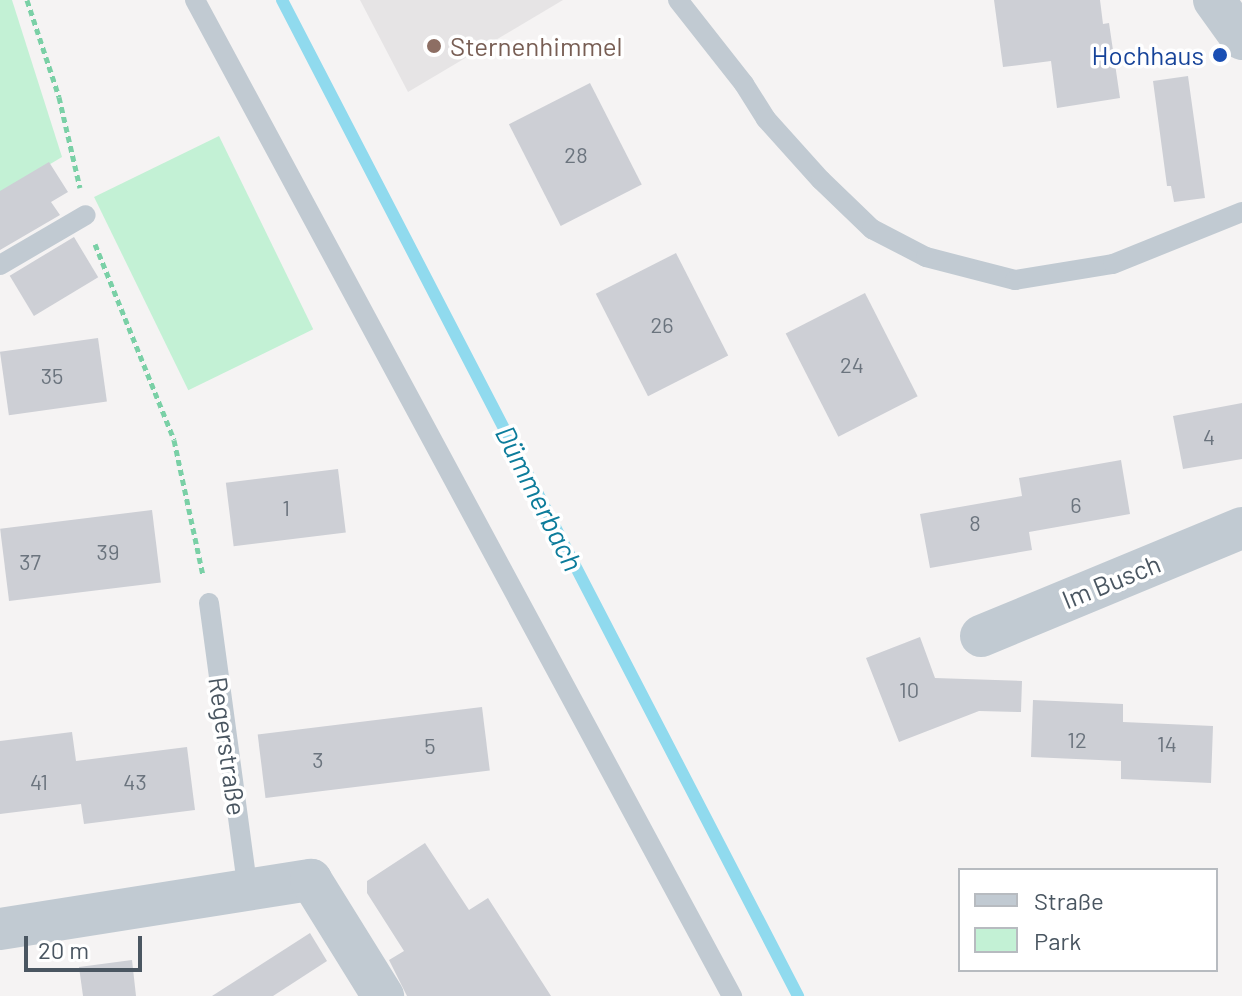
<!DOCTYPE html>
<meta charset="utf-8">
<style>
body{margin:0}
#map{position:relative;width:1242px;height:996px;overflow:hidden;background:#f5f3f3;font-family:Barlow,sans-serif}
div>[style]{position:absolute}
.education>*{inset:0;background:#e6e4e5}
.green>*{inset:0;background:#c3f1d5;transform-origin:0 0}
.stream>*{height:12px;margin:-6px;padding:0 6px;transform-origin:6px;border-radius:6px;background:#90daee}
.building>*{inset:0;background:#cdcfd5;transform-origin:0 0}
.path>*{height:5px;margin-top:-2.5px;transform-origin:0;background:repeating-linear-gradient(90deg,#7ad0a6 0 6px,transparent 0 10px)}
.service>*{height:20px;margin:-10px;padding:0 10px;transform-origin:10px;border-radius:10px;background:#c1cad2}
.minor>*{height:42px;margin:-21px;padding:0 21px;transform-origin:21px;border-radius:21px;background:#c1cad2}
.dots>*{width:22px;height:22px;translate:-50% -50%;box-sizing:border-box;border:4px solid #fff;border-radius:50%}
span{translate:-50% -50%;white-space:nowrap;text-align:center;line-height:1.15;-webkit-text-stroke:7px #fff;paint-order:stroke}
.number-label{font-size:22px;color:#6b747e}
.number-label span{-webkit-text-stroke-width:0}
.education-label{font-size:26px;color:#785e54}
.left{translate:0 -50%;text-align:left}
.transit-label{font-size:26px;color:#164399}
.right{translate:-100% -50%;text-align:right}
.street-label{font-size:26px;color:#4a5661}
.water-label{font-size:28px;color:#0c7c9b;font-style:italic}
.legend{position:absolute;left:958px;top:868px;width:260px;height:104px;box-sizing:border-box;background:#fff;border:2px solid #b7bbc0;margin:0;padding:10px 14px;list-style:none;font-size:24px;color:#4a5661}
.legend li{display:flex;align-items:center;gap:16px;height:40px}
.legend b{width:40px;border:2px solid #b7bbc0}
.scale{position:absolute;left:24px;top:936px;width:118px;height:36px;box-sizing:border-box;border:4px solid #4a5661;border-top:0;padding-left:10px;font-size:24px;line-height:28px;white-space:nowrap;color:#4a5661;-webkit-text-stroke:6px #fff;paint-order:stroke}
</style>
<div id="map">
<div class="education">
<div style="clip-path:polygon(360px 0,563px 0,408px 92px)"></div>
</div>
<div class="green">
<div style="clip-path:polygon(0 0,12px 0,62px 157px,0 194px)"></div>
<div style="left:219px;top:136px;width:215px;height:139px;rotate:64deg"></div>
</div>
<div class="stream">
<div style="left:282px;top:0;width:1122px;rotate:62.61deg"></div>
</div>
<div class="building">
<div style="clip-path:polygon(994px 0,1100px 0,1103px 24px,1109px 23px,1120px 98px,1057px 108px,1051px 61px,1003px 67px)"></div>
<div style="clip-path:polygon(1188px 76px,1205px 198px,1174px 202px,1171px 186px,1167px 186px,1153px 81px)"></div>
<div style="left:590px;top:83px;width:114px;height:91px;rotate:63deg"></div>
<div style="clip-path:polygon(49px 162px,68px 192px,51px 202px,60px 215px,0 250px,0 191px)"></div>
<div style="left:74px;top:237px;width:47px;height:75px;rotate:59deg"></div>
<div style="left:676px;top:253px;width:115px;height:90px;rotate:63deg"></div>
<div style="left:865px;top:293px;width:116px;height:89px;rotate:63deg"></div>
<div style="left:98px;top:338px;width:64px;height:99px;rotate:82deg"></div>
<div style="clip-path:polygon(1242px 403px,1242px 459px,1183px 469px,1173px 416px)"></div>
<div style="clip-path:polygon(1121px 460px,1130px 514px,1029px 532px,1032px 550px,930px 568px,920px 514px,1022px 496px,1019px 478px)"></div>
<div style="left:338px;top:469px;width:64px;height:113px;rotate:83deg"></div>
<div style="left:152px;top:510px;width:73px;height:153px;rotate:83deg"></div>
<div style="clip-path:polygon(920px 637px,935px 678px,1022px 681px,1021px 712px,979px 711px,899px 742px,866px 658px)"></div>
<div style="clip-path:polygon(1033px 700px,1123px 704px,1123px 722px,1213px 726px,1211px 783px,1121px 779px,1121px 761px,1031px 757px)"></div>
<div style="left:482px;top:707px;width:64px;height:226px;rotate:83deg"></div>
<div style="clip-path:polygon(72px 732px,76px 761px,187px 747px,195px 810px,84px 824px,81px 804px,0 814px,0 741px)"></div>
<div style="clip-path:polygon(425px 843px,469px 910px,488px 898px,551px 996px,407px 996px,389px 960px,404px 951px,367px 893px,367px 881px)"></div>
<div style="clip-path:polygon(310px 933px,327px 961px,273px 996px,212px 996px)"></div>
<div style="clip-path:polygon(132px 960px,136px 996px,83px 996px,79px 967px)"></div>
</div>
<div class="path">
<div style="left:27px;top:0;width:102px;rotate:71.7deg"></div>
<div style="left:59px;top:97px;width:93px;rotate:77deg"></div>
<div style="left:95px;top:244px;width:211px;rotate:68deg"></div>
<div style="left:174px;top:440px;width:138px;rotate:77.9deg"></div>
</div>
<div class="service">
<div style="left:195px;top:0;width:1132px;rotate:61.67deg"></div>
<div style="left:678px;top:0;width:107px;rotate:51.8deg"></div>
<div style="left:744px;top:84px;width:41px;rotate:57.8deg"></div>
<div style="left:766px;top:119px;width:82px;rotate:48deg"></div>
<div style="left:821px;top:180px;width:71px;rotate:43.9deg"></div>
<div style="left:872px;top:229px;width:61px;rotate:27.4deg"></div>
<div style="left:926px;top:257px;width:92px;rotate:14.5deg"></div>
<div style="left:1015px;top:280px;width:99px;rotate:-9.3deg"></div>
<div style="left:1113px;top:264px;width:139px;rotate:-22deg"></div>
<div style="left:0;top:265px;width:99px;rotate:-30.2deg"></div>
<div style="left:209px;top:603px;width:290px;rotate:82.3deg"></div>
</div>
<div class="minor">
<div style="left:1214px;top:0;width:48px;rotate:54.3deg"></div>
<div style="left:981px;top:636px;width:282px;rotate:-22.5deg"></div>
<div style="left:0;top:929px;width:315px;rotate:-9deg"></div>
<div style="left:311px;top:880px;width:137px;rotate:58.2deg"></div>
</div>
<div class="dots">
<div style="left:434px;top:46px;background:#8d6e63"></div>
<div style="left:1220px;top:55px;background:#1a4fb4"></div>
</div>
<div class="number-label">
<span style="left:576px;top:155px">28</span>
<span style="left:662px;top:325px">26</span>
<span style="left:852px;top:365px">24</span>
<span style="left:52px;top:376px">35</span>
<span style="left:1209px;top:437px">4</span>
<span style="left:1076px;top:505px">6</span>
<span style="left:286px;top:508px">1</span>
<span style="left:975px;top:523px">8</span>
<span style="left:108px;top:552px">39</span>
<span style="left:30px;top:562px">37</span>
<span style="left:909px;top:690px">10</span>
<span style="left:1077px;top:740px">12</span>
<span style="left:1167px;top:744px">14</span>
<span style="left:430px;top:746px">5</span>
<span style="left:318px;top:760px">3</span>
<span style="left:39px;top:782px">41</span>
<span style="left:135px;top:782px">43</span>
</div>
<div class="education-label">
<span class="left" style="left:450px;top:46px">Sternenhimmel</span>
</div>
<div class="transit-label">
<span class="right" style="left:1204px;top:55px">Hochhaus</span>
</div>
<div class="street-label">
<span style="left:1111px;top:581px;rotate:-22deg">Im Busch</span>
<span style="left:228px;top:746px;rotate:82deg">Regerstraße</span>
</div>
<div class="water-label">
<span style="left:540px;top:498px;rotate:63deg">Dümmerbach</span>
</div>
<ul class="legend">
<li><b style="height:10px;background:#c1cad2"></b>Straße</li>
<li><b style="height:22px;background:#c3f1d5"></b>Park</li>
</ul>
<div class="scale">20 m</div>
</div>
